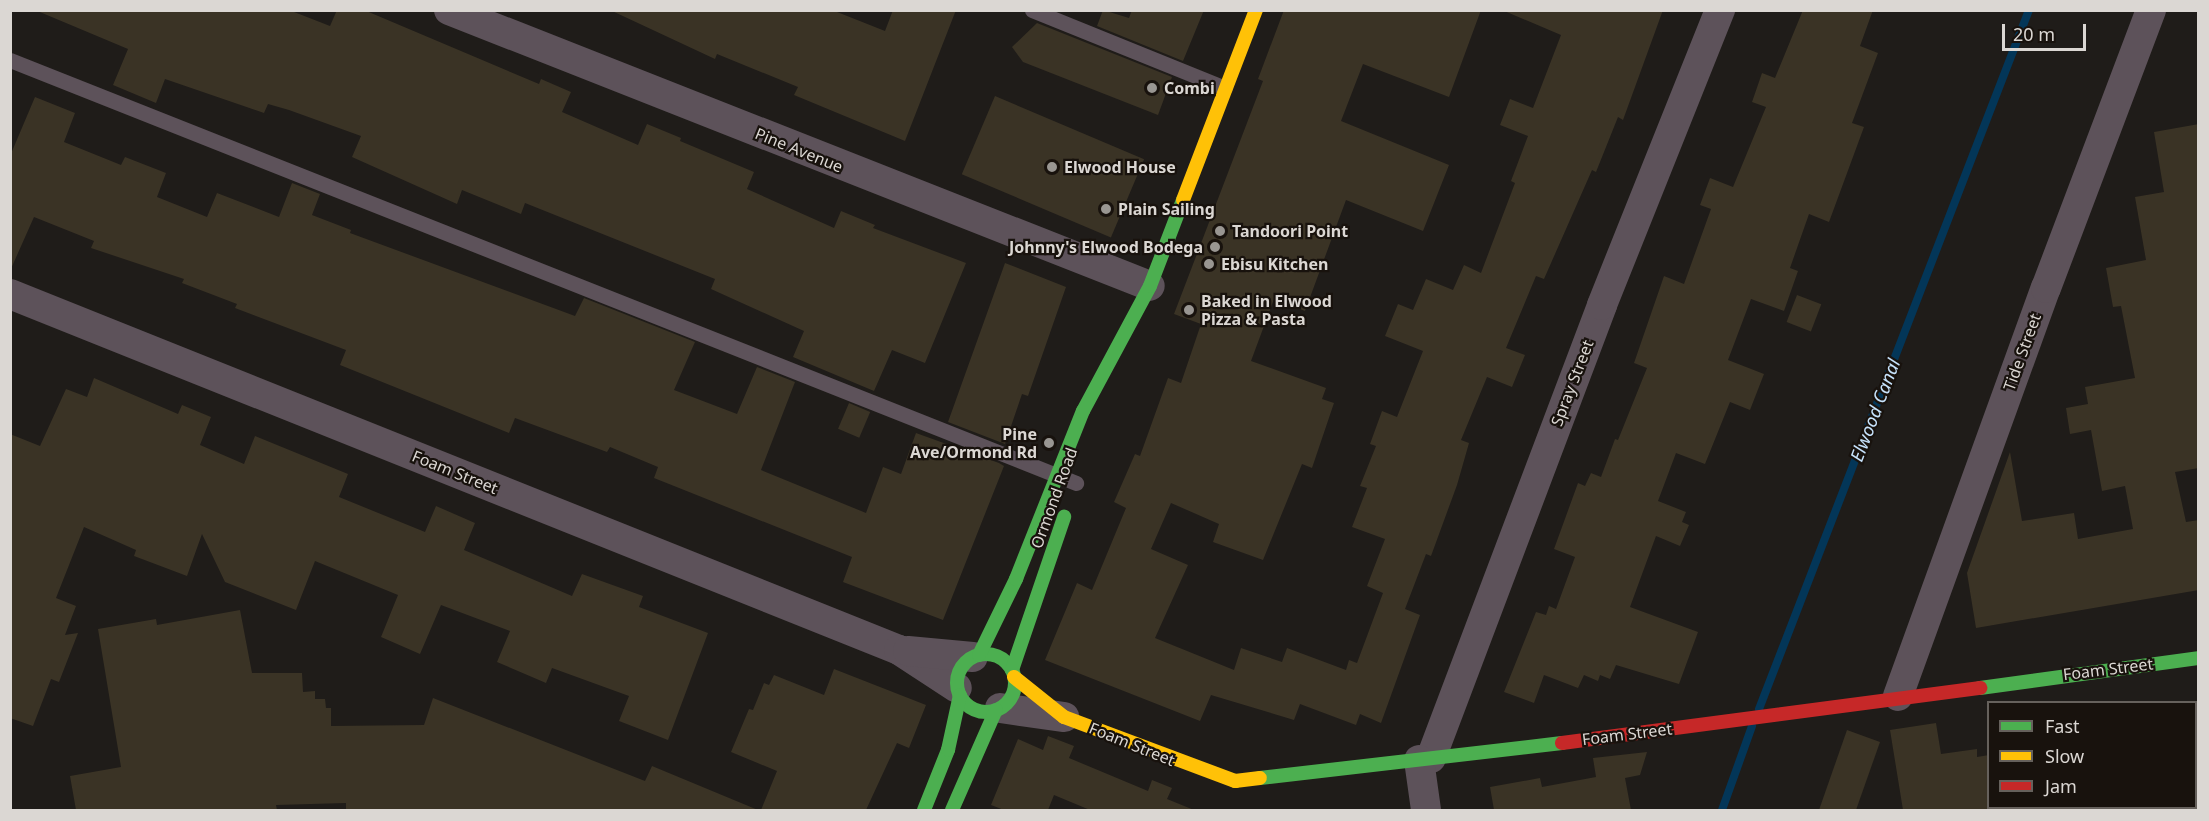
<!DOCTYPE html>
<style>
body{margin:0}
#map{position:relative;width:2209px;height:821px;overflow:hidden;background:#1f1c19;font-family:"Noto Sans",sans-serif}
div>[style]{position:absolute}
.stream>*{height:8px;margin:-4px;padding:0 4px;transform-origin:4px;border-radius:4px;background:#033658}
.building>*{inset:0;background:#3a3325;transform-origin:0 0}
.lane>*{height:15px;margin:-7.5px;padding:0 7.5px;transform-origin:7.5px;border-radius:7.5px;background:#5d525a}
.street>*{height:30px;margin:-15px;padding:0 15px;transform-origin:15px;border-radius:15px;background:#5d525a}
.fast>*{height:14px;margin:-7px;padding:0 7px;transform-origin:7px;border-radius:7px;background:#4caf50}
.fast>.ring{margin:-7px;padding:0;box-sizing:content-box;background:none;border:14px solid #4caf50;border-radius:50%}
.slow>*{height:14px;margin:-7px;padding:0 7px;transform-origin:7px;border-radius:7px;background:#ffc107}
.jam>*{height:14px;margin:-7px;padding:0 7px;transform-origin:7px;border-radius:7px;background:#c62828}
.dots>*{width:16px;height:16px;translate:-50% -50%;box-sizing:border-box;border:3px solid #18120d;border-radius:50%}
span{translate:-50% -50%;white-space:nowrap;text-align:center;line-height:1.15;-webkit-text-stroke:4.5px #18120d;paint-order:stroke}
.poi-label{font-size:16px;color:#dbd7d3;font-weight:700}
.left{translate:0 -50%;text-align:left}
.right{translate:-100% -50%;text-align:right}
.street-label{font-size:16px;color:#dbd7d3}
.water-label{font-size:18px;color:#c7e3fc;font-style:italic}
.frame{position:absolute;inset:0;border:12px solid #dbd7d3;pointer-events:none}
.legend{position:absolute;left:1987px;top:701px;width:210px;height:108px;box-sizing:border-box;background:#18120d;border:2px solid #66615c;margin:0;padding:8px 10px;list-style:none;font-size:18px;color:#dbd7d3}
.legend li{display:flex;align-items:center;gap:12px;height:30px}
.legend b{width:30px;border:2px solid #66615c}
.scale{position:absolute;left:2002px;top:24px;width:84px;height:27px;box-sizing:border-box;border:3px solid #dbd7d3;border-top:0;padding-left:8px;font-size:18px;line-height:21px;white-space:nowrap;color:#dbd7d3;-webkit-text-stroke:4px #18120d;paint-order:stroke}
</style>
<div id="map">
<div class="stream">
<div style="left:1759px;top:709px;width:749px;rotate:-68.88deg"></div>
<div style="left:1722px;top:810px;width:89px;rotate:-70.3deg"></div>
</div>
<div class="building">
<div style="clip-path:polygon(35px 10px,289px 10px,330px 26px,337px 10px,364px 10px,539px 84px,541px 79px,571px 92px,562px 112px,638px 145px,647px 124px,681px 138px,680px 141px,754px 172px,747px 189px,834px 228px,841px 211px,875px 225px,873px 228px,966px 263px,925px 363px,892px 350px,874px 391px,793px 357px,804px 331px,711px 289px,715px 279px,525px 203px,521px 214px,462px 190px,457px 204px,352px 157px,361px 136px,289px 110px,268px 104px,264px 113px,165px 79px,156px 103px,113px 85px,128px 49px)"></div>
<div style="clip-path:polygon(610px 10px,832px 10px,885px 31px,893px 10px,956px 10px,905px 141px,794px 95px,798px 87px,717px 54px,715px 59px)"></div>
<div style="clip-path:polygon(1103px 10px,1129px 18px,1132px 10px,1204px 10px,1183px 61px,1097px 26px)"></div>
<div style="clip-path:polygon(1284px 10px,1481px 10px,1449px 97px,1363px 64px,1341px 121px,1449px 165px,1423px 231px,1346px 200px,1305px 311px,1274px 299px,1251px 361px,1326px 388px,1322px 399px,1334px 403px,1312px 468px,1302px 464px,1263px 560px,1213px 542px,1219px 524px,1171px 503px,1151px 549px,1188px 565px,1155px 638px,1234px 670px,1241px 648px,1282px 662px,1287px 648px,1346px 670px,1349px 660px,1357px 663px,1383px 593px,1367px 586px,1385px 539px,1352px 527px,1367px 488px,1360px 486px,1376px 446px,1370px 444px,1382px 411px,1397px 417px,1423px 351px,1385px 336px,1398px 304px,1413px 310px,1426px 279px,1453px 290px,1464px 265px,1481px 273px,1515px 183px,1511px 181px,1528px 136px,1500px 125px,1510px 99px,1533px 108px,1561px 35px,1502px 10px,1663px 10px,1623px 120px,1618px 117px,1596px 172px,1592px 170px,1544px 279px,1536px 276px,1506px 348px,1525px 355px,1512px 387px,1487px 377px,1461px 440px,1469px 443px,1457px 485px,1431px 556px,1426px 554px,1405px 609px,1420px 615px,1381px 723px,1360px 714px,1356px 725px,1300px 704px,1294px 720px,1211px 695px,1200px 721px,1045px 660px,1077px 583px,1092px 590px,1126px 508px,1114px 502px,1135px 454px,1140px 456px,1168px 378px,1181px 383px,1201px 324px,1174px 314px,1263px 81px,1258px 79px)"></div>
<div style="clip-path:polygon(1803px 10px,1873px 10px,1860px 46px,1878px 53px,1852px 123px,1864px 127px,1829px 222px,1809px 214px,1790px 268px,1798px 271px,1784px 311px,1751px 299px,1728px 360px,1764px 374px,1750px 410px,1730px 402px,1705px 464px,1676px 453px,1658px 501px,1686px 512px,1682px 522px,1689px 525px,1680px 546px,1656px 536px,1630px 607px,1698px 632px,1679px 684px,1616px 665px,1610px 679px,1600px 675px,1598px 681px,1584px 675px,1578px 688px,1544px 675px,1534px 703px,1504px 692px,1536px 612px,1546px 615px,1549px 606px,1556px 609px,1575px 557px,1554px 549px,1578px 483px,1585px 486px,1591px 473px,1601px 477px,1615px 439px,1618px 440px,1647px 368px,1634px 363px,1664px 276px,1684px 284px,1711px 209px,1700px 205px,1710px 178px,1733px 187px,1766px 107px,1752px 102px,1762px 73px,1775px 78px)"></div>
<div style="clip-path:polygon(1037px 23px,1172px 77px,1158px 115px,1023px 62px,1012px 47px)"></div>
<div style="left:995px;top:96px;width:162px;height:85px;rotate:23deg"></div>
<div style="clip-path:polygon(35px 97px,75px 113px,64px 142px,121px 165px,125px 157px,166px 173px,157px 197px,207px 217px,217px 193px,279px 217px,292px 183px,320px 194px,312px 215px,351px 230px,350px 233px,575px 316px,584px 298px,695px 342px,674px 390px,737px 414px,757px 367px,795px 382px,761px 470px,866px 513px,883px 467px,901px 474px,916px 433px,999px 463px,1004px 466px,943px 620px,843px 582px,852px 557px,654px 478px,658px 467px,610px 447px,607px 452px,515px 418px,509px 433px,340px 365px,346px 350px,235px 308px,237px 304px,182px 283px,184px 279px,91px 248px,94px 241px,34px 217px,10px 271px,10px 156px)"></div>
<div style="clip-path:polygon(2199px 124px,2199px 468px,2175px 472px,2186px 522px,2199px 520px,2199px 590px,1976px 628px,1967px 573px,2010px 452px,2022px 521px,2074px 513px,2078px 539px,2133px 529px,2125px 486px,2102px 491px,2091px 430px,2070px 434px,2066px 408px,2088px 404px,2085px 387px,2135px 378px,2121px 306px,2113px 307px,2106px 268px,2146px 260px,2135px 197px,2164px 192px,2154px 132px)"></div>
<div style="clip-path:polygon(1005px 263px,1066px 287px,1028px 396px,1022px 394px,1005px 444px,948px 422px)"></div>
<div style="left:1797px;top:295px;width:26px;height:29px;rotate:21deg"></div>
<div style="clip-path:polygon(94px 378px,178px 414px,182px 405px,211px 417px,200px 445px,244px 464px,255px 436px,348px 474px,339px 497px,425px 532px,436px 506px,475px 523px,464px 550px,572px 596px,582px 574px,643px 596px,639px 607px,708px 633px,668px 740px,619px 721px,629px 696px,552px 668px,546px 683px,497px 662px,510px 631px,441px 605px,420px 654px,381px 637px,398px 595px,315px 561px,296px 610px,225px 582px,202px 534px,187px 576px,134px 556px,136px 550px,84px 527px,56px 598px,76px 606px,65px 635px,78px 633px,59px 682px,51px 679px,33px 726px,10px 718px,10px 434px,40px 446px,66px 389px,87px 397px)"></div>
<div style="left:849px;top:403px;width:23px;height:28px;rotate:23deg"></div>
<div style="clip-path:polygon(240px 610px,252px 673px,302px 673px,303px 692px,315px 691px,315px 699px,325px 699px,326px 708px,331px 708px,331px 726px,424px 725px,433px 698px,645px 781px,652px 766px,758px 810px,346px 810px,346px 803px,276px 805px,277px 810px,76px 810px,70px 776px,121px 767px,98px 629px,156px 619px,157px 625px)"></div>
<div style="clip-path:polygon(834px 669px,926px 705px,909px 748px,897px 743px,866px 810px,761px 810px,777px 771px,731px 752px,749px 709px,753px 710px,764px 683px,769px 685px,774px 675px,824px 695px)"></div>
<div style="clip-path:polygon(1936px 723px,1941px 754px,1977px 749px,1977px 757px,1989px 755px,1989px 810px,1903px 810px,1890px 730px)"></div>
<div style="clip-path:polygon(1847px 730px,1880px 742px,1856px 810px,1819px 810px)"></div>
<div style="clip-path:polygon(1048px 736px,1074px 746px,1069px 758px,1148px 791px,1152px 780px,1172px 788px,1167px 799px,1194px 810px,1090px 810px,1054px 795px,1048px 810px,1004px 810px,991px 805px,1018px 739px,1043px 750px)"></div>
<div style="clip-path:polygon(1647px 752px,1640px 775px,1625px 778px,1631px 810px,1494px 810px,1490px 787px,1540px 778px,1542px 787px,1596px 777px,1593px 758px)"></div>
</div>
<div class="lane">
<div style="left:1032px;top:10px;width:208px;rotate:22deg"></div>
<div style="left:10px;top:60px;width:1147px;rotate:21.64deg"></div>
</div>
<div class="street">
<div style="left:449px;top:10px;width:753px;rotate:21.49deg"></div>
<div style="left:10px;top:294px;width:958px;rotate:21.82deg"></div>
<div style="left:899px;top:650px;width:69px;rotate:33.2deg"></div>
<div style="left:908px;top:651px;width:65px;rotate:5.3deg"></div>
<div style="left:1898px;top:696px;width:434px;rotate:-70.1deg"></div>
<div style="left:2046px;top:288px;width:297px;rotate:-69.3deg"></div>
<div style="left:1000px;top:708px;width:65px;rotate:8deg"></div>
<div style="left:1431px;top:758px;width:484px;rotate:-69.3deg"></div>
<div style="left:1602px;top:305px;width:318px;rotate:-68.2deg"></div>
<div style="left:1419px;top:760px;width:50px;rotate:82deg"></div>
</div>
<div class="fast">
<div class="ring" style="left:957px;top:654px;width:44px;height:44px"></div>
<div style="left:979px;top:655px;width:85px;rotate:-64deg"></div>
<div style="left:1016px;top:579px;width:181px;rotate:-68.3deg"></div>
<div style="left:1083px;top:411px;width:142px;rotate:-61.8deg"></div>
<div style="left:1150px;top:286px;width:92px;rotate:-69deg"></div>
<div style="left:1012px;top:670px;width:162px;rotate:-71.2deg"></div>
<div style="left:1980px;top:688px;width:220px;rotate:-7.8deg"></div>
<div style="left:1260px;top:778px;width:304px;rotate:-6.6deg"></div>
<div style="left:924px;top:810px;width:65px;rotate:-68.2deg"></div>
<div style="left:948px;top:750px;width:56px;rotate:-77.7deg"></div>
<div style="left:952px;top:810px;width:109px;rotate:-66.3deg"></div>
</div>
<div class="slow">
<div style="left:1183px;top:200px;width:204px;rotate:-69deg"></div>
<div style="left:1014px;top:677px;width:64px;rotate:38.7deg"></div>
<div style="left:1064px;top:717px;width:183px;rotate:20.5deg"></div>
<div style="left:1235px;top:781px;width:25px;rotate:-7deg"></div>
</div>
<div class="jam">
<div style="left:1562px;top:743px;width:422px;rotate:-7.5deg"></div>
</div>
<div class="dots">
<div style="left:1152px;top:88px;background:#999692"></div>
<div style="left:1052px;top:167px;background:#999692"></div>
<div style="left:1106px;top:209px;background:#999692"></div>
<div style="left:1220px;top:231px;background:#999692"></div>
<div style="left:1215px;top:247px;background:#999692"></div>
<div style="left:1209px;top:264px;background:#999692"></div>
<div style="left:1189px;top:310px;background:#999692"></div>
<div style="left:1049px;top:443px;background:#999692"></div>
</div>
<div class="poi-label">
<span class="left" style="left:1164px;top:88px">Combi</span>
<span class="left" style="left:1064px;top:167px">Elwood House</span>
<span class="left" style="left:1118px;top:209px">Plain Sailing</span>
<span class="left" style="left:1232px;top:231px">Tandoori Point</span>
<span class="right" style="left:1203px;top:247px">Johnny's Elwood Bodega</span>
<span class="left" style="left:1221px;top:264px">Ebisu Kitchen</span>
<span class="left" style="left:1201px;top:310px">Baked in Elwood<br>Pizza &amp; Pasta</span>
<span class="right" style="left:1037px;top:443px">Pine<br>Ave/Ormond Rd</span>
</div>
<div class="street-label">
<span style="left:799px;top:150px;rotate:22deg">Pine Avenue</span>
<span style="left:2022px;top:352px;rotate:-70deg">Tide Street</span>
<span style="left:1572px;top:383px;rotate:-69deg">Spray Street</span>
<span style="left:455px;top:472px;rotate:22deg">Foam Street</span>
<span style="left:1054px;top:498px;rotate:-70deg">Ormond Road</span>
<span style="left:2108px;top:669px;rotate:-7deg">Foam Street</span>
<span style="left:1627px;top:734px;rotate:-7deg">Foam Street</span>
<span style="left:1132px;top:744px;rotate:22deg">Foam Street</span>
</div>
<div class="water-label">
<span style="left:1875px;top:410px;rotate:-69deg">Elwood Canal</span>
</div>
<div class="frame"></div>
<ul class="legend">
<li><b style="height:8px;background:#4caf50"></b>Fast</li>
<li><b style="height:8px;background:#ffc107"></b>Slow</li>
<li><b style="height:8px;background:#c62828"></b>Jam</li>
</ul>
<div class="scale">20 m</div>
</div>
